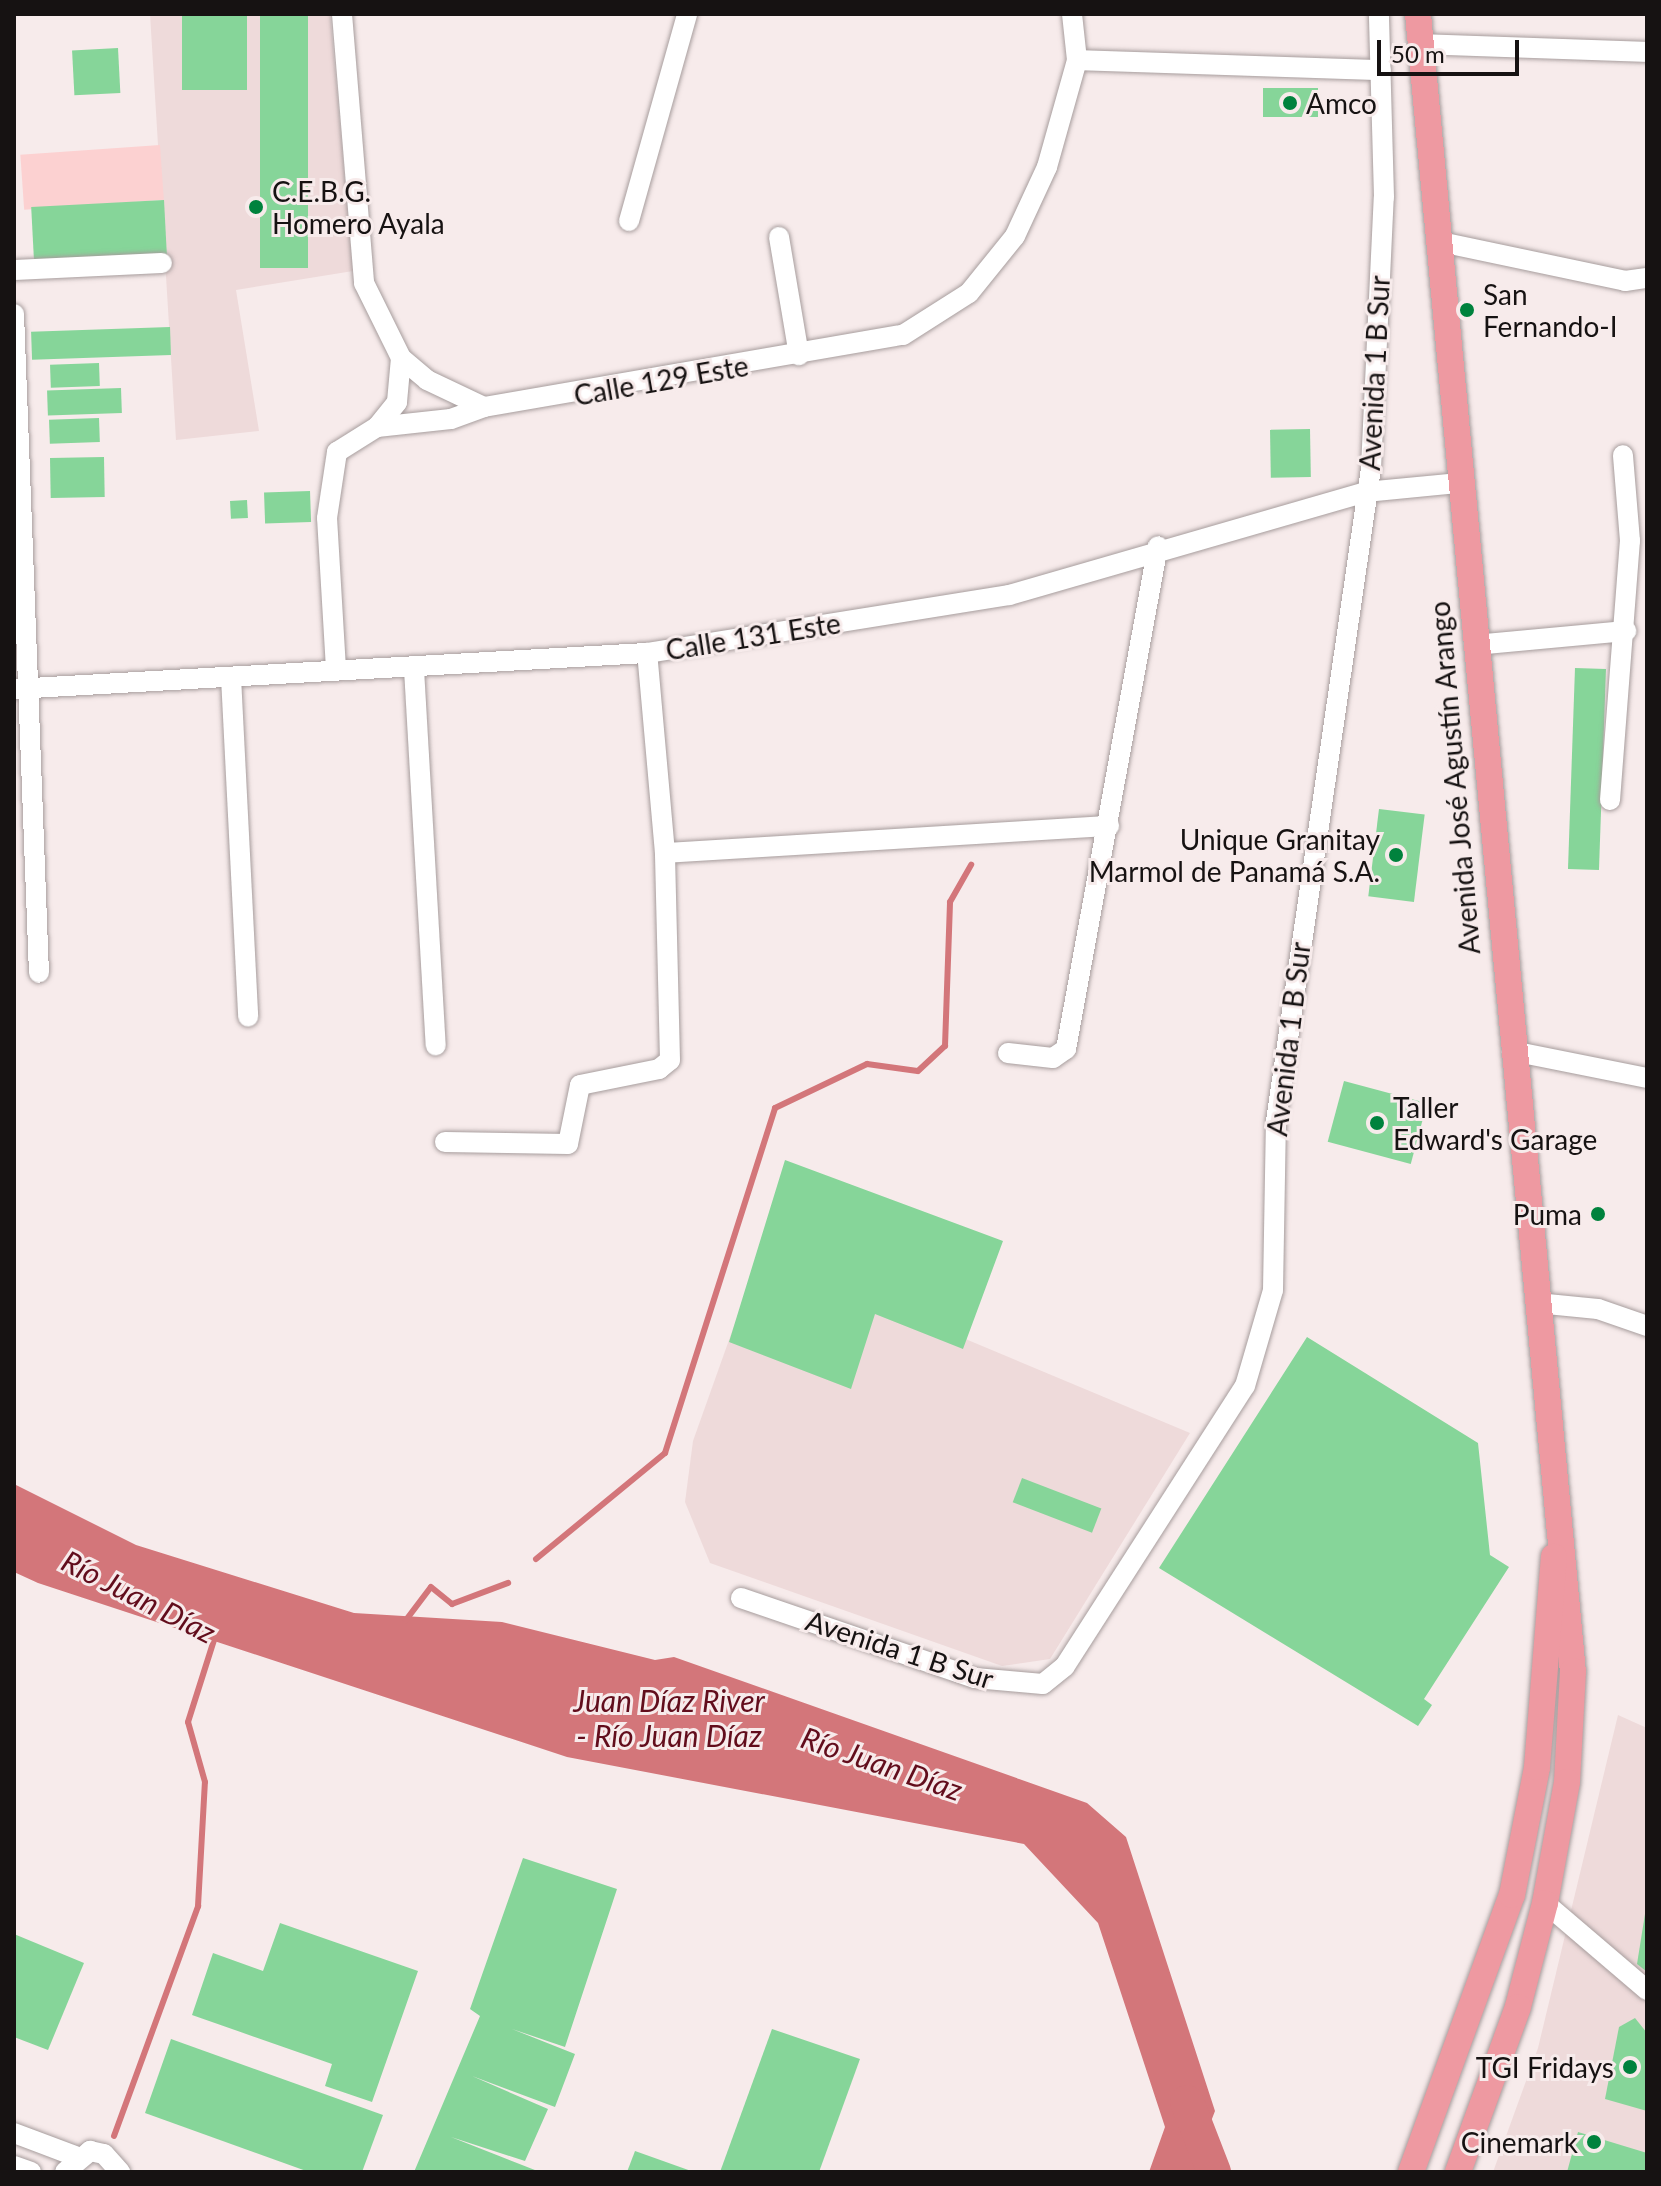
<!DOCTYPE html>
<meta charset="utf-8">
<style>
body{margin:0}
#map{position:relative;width:1661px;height:2186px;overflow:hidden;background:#f7ebeb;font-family:Lato,sans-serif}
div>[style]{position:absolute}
.built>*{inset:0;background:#eedada}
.green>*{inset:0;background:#fcd1d1;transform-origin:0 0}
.water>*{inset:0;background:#d3767a}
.stream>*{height:6px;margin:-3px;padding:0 3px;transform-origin:3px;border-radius:3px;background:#d3767a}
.river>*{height:34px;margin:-17px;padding:0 17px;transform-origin:17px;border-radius:17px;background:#d3767a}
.building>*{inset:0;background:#86d599;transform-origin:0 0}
.roads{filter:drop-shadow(0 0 2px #a79d9d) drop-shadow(0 0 2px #a79d9d)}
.minor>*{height:20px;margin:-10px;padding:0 10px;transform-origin:10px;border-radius:10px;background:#fff}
.major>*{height:26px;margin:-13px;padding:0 13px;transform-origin:13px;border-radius:13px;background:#ee99a1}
.dots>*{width:22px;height:22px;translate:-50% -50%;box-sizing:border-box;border:4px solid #f7ebeb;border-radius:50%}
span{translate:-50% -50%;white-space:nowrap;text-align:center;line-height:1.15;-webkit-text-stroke:6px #f7ebeb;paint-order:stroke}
.poi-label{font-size:28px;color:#161212}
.left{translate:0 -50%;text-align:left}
.right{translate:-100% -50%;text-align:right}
.street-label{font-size:28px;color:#161212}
.water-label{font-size:30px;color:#620d1c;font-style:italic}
.frame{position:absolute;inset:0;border:16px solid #161212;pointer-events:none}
.scale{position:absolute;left:1377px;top:40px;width:142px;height:36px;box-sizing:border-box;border:4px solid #161212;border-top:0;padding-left:10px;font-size:24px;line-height:28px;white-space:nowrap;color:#161212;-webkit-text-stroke:6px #f7ebeb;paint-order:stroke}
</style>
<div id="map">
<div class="built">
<div style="clip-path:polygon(150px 14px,330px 14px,353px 271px,236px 290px,259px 431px,176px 440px)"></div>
<div style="clip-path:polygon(760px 1253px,1190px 1433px,1050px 1659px,1002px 1666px,710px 1563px,685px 1502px,693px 1441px)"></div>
<div style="clip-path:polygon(1618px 1715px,1647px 1728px,1647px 2172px,1493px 2172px,1538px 2048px)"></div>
</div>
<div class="green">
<div style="left:160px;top:145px;width:55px;height:140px;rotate:86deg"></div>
</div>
<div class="water">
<div style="clip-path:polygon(14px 1484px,136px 1545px,354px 1613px,502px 1622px,655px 1660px,674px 1657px,1087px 1803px,1126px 1837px,1215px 2111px,1200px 2150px,1208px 2172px,1149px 2172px,1165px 2127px,1098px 1923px,1024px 1844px,567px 1757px,38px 1583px,14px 1572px)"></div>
</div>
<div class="stream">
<div style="left:536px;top:1559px;width:167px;rotate:-39.4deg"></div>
<div style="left:665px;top:1453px;width:362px;rotate:-72.3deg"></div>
<div style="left:775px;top:1108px;width:102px;rotate:-25.6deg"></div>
<div style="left:867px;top:1064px;width:51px;rotate:7.8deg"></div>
<div style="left:918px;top:1071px;width:37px;rotate:-43deg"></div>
<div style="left:945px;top:1046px;width:144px;rotate:-88deg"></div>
<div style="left:950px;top:902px;width:43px;rotate:-60.4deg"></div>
<div style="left:406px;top:1620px;width:41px;rotate:-52.9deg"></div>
<div style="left:431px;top:1587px;width:27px;rotate:39deg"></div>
<div style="left:452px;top:1604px;width:60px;rotate:-20.6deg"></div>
<div style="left:114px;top:2136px;width:245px;rotate:-69.9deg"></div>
<div style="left:198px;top:1906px;width:124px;rotate:-86.8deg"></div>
<div style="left:205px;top:1782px;width:62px;rotate:-105.8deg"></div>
<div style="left:188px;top:1722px;width:86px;rotate:-72.4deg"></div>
</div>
<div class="river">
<div style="left:1187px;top:2102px;width:75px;rotate:68.9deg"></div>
</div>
<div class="building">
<div style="left:182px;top:14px;width:65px;height:76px"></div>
<div style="left:260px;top:14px;width:48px;height:254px"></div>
<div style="left:118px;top:48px;width:45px;height:46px;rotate:87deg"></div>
<div style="left:1263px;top:88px;width:55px;height:29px"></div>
<div style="left:164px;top:200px;width:56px;height:133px;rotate:87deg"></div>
<div style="left:170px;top:327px;width:28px;height:139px;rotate:88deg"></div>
<div style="left:99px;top:363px;width:23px;height:49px;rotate:88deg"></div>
<div style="left:121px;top:388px;width:25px;height:74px;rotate:88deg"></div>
<div style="left:99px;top:418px;width:24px;height:50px;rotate:88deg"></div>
<div style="left:1310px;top:429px;width:48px;height:40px;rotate:89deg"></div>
<div style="left:104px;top:457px;width:40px;height:54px;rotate:89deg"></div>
<div style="left:310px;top:491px;width:31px;height:46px;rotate:88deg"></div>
<div style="left:247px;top:500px;width:18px;height:17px;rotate:87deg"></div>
<div style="left:1575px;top:668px;width:31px;height:201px;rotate:2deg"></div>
<div style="left:1379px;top:809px;width:46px;height:88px;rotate:7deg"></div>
<div style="left:1344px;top:1081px;width:86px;height:63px;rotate:15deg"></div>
<div style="clip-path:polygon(785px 1160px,1003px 1241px,963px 1349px,875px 1314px,851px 1389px,729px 1342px)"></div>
<div style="clip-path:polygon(1307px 1337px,1478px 1443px,1490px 1555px,1509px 1567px,1424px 1699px,1432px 1705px,1418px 1726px,1159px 1568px)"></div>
<div style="left:1022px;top:1478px;width:85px;height:26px;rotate:21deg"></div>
<div style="clip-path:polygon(523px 1858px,617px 1889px,565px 2047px,512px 2029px,575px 2054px,555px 2107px,472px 2076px,548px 2109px,525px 2161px,451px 2137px,540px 2172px,414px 2172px,480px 2016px,470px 2009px)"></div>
<div style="clip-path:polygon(1645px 1914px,1647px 1914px,1647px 1972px,1637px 1964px)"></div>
<div style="clip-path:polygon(280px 1923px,418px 1971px,372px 2102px,325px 2086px,332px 2064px,192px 2015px,213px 1953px,263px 1971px)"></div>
<div style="clip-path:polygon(14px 1934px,84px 1963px,48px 2050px,14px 2037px)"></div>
<div style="clip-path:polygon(1635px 2018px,1647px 2033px,1647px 2111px,1605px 2099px,1619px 2027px)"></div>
<div style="clip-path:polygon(772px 2029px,860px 2059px,819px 2172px,720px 2172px)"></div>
<div style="clip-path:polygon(171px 2039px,383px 2115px,362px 2172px,309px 2172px,145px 2113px)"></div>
<div style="clip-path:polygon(1578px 2132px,1647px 2153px,1647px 2172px,1567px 2172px)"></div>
<div style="clip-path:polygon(635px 2151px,694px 2172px,627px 2172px)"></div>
</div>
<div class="roads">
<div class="minor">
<div style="left:342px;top:14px;width:270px;rotate:85.3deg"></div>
<div style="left:364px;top:283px;width:84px;rotate:63.7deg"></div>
<div style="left:401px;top:358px;width:34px;rotate:40deg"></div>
<div style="left:427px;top:380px;width:63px;rotate:25.3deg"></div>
<div style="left:484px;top:407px;width:425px;rotate:-9.8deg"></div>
<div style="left:903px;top:335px;width:78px;rotate:-32.5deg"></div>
<div style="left:969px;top:293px;width:73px;rotate:-51.1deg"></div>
<div style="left:1015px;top:236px;width:76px;rotate:-65.1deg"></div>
<div style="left:1047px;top:167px;width:111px;rotate:-74.3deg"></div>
<div style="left:1077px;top:60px;width:46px;rotate:-96.2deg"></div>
<div style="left:1421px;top:44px;width:226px;rotate:2deg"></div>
<div style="left:1077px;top:60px;width:304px;rotate:1.9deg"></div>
<div style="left:629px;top:221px;width:215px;rotate:-74.3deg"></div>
<div style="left:779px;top:237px;width:120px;rotate:80.4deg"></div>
<div style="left:1436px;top:241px;width:193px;rotate:11.9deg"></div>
<div style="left:1625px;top:281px;width:22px;rotate:-8deg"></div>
<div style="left:14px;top:270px;width:148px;rotate:-2.7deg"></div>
<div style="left:14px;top:314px;width:659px;rotate:87.83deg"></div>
<div style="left:377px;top:427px;width:32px;rotate:-51deg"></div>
<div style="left:397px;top:402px;width:44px;rotate:-84.8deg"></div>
<div style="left:1474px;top:645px;width:153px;rotate:-5.3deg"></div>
<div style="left:336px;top:669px;width:151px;rotate:-93.4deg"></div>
<div style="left:327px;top:518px;width:67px;rotate:-81.4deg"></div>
<div style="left:337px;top:452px;width:47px;rotate:-32deg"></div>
<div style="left:377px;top:427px;width:74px;rotate:-6.2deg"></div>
<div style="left:451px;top:419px;width:35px;rotate:-20deg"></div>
<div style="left:414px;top:669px;width:377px;rotate:86.7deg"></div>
<div style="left:231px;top:677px;width:340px;rotate:87.1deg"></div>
<div style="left:14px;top:689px;width:634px;rotate:-3.26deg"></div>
<div style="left:647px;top:653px;width:367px;rotate:-9.1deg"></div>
<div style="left:1009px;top:595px;width:371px;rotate:-16.1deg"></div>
<div style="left:1365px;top:492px;width:93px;rotate:-5.5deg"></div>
<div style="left:1610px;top:800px;width:260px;rotate:-85.6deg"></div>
<div style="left:1630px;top:541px;width:86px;rotate:-94.7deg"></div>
<div style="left:665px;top:853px;width:445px;rotate:-3.5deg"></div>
<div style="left:1512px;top:1051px;width:138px;rotate:11.3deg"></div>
<div style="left:1008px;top:1053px;width:45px;rotate:6.3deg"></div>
<div style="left:1053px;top:1058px;width:16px;rotate:-35deg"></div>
<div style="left:1066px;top:1049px;width:511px;rotate:-79.64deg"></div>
<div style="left:445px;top:1142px;width:123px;rotate:0.9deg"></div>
<div style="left:568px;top:1144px;width:60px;rotate:-78.5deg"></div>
<div style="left:580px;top:1085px;width:81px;rotate:-11.4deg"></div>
<div style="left:659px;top:1069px;width:14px;rotate:-39deg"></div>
<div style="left:670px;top:1060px;width:207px;rotate:-91.4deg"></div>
<div style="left:665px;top:853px;width:201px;rotate:-95.1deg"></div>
<div style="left:1537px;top:1303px;width:61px;rotate:5.6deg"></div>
<div style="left:1598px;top:1309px;width:52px;rotate:19.1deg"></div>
<div style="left:741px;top:1598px;width:247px;rotate:18.9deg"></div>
<div style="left:975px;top:1678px;width:68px;rotate:5deg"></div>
<div style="left:1043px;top:1684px;width:28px;rotate:-39deg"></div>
<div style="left:1065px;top:1666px;width:333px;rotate:-57.3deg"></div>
<div style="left:1245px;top:1386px;width:100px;rotate:-73.7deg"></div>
<div style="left:1273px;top:1290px;width:169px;rotate:-89deg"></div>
<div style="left:1276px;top:1121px;width:660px;rotate:-81.72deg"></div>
<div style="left:1371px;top:468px;width:271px;rotate:-87.3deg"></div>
<div style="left:1384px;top:197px;width:183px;rotate:-91.6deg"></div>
<div style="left:1545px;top:1903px;width:134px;rotate:40.5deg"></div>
<div style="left:14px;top:2133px;width:65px;rotate:20.7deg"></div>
<div style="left:14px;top:2166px;width:18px;rotate:19deg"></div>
<div style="left:65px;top:2172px;width:33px;rotate:-40deg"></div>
<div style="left:90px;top:2151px;width:14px;rotate:12deg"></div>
<div style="left:104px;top:2154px;width:24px;rotate:48deg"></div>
</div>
<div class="major">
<div style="left:1418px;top:14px;width:1664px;rotate:84.66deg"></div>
<div style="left:1573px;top:1671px;width:111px;rotate:93.1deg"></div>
<div style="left:1567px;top:1782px;width:123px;rotate:100.3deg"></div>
<div style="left:1545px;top:1903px;width:107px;rotate:104.6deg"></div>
<div style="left:1518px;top:2007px;width:176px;rotate:110deg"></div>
<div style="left:1411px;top:2172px;width:295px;rotate:-70deg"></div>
<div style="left:1512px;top:1895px;width:130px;rotate:-78.9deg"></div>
<div style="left:1537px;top:1767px;width:211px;rotate:-85.4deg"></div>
</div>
</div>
<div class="dots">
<div style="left:1290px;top:103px;background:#00823d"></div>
<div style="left:256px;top:207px;background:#00823d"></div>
<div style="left:1467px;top:310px;background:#00823d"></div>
<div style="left:1396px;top:855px;background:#00823d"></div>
<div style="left:1377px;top:1123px;background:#00823d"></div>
<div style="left:1598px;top:1214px;background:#00823d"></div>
<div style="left:1630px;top:2067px;background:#00823d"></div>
<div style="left:1594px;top:2142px;background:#00823d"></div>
</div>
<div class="poi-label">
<span class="left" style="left:1306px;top:103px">Amco</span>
<span class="left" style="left:272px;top:207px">C.E.B.G.<br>Homero Ayala</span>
<span class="left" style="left:1483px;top:310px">San<br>Fernando-I</span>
<span class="right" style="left:1380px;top:855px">Unique Granitay<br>Marmol de Panamá S.A.</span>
<span class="left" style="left:1393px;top:1123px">Taller<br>Edward's Garage</span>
<span class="right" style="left:1582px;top:1214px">Puma</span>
<span class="right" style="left:1614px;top:2067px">TGI Fridays</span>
<span class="right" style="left:1578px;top:2142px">Cinemark</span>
</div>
<div class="street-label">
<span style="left:1374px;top:373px;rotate:-87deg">Avenida 1 B Sur</span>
<span style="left:661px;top:380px;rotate:-10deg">Calle 129 Este</span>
<span style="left:753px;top:636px;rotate:-9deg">Calle 131 Este</span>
<span style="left:1454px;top:778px;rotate:-95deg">Avenida José Agustín Arango</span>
<span style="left:1288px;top:1039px;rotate:-83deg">Avenida 1 B Sur</span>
<span style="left:900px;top:1649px;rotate:18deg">Avenida 1 B Sur</span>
</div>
<div class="water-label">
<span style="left:139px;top:1596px;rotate:27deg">Río Juan Díaz</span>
<span style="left:669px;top:1717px">Juan Díaz River<br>- Río Juan Díaz</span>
<span style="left:882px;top:1763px;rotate:19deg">Río Juan Díaz</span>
</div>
<div class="frame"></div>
<div class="scale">50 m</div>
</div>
